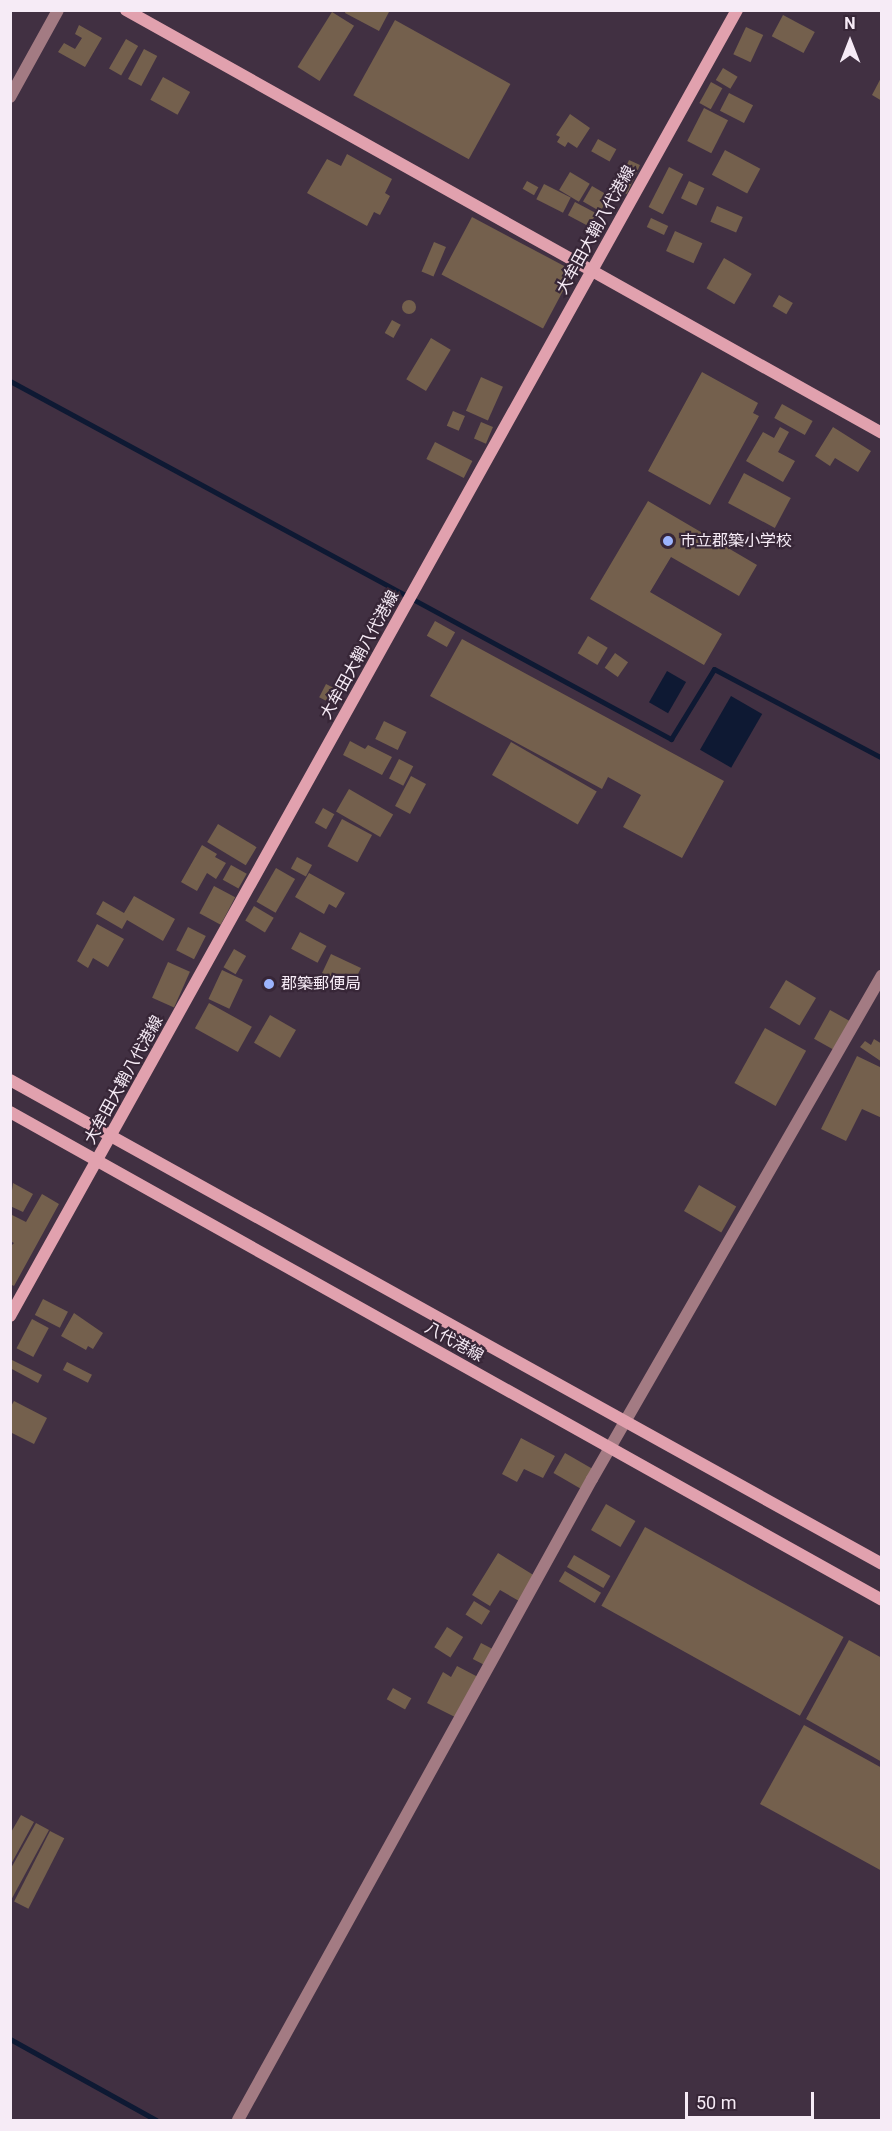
<!DOCTYPE html>
<meta charset="utf-8">
<style>
body{margin:0}
#map{position:relative;width:892px;height:2131px;overflow:hidden;background:#413042;font-family:Roboto,"Noto Sans JP",sans-serif}
div>[style]{position:absolute}
.water>*{inset:0;background:#0e1933;transform-origin:0 0}
.stream>*{height:5px;margin:-2.5px;padding:0 2.5px;transform-origin:2.5px;border-radius:2.5px;background:#0e1933}
.building>*{inset:0;background:#74604d;transform-origin:0 0}
.round{border-radius:50%}
.street>*{height:12px;margin:-6px;padding:0 6px;transform-origin:6px;border-radius:6px;background:#a37b83}
.secondary>*{height:12px;margin:-6px;padding:0 6px;transform-origin:6px;border-radius:6px;background:#e1a1ae}
.dots>*{width:16px;height:16px;translate:-50% -50%;box-sizing:border-box;border:3px solid #372637;border-radius:50%}
span{translate:-50% -50%;white-space:nowrap;text-align:center;line-height:1.15;-webkit-text-stroke:4.5px #372637;paint-order:stroke}
.street-label{font-size:16px;color:#f6ebf6}
.poi-label{font-size:16px;color:#f6ebf6}
.left{translate:0 -50%;text-align:left}
.frame{position:absolute;inset:0;border:12px solid #f6ebf6;pointer-events:none}
.north{position:absolute;left:820px;top:12px;width:60px;height:60px;-webkit-text-stroke:4px #372637;paint-order:stroke;rotate:0deg;font-size:16px;font-weight:700;line-height:24px;text-align:center;color:#f6ebf6}
.north::after{content:'';display:block;margin:auto;width:21px;height:27px;background:#f6ebf6;clip-path:polygon(50% 0,100% 100%,50% 72%,0 100%)}
.scale{position:absolute;left:685px;top:2092px;width:129px;height:27px;box-sizing:border-box;border:3px solid #f6ebf6;border-top:0;padding-left:8px;font-size:18px;line-height:21px;white-space:nowrap;color:#f6ebf6;-webkit-text-stroke:4px #372637;paint-order:stroke}
</style>
<div id="map">
<div class="water">
<div style="left:667px;top:671px;width:22px;height:36px;rotate:30deg"></div>
<div style="left:731px;top:696px;width:36px;height:62px;rotate:30deg"></div>
</div>
<div class="stream">
<div style="left:10px;top:381px;width:752px;rotate:28.44deg"></div>
<div style="left:671px;top:739px;width:82px;rotate:-58.4deg"></div>
<div style="left:714px;top:669px;width:190px;rotate:27.9deg"></div>
<div style="left:10px;top:2039px;width:167px;rotate:29deg"></div>
</div>
<div class="building">
<div style="clip-path:polygon(346px 10px,390px 10px,379px 31px,345px 13px)"></div>
<div style="left:332px;top:12px;width:26px;height:65px;rotate:32deg"></div>
<div style="left:783px;top:15px;width:36px;height:24px;rotate:28deg"></div>
<div style="left:395px;top:20px;width:132px;height:86px;rotate:29deg"></div>
<div style="clip-path:polygon(79px 25px,102px 38px,85px 67px,58px 52px,64px 43px,75px 49px,82px 38px,75px 34px)"></div>
<div style="left:746px;top:27px;width:19px;height:30px;rotate:25deg"></div>
<div style="left:126px;top:39px;width:14px;height:34px;rotate:30deg"></div>
<div style="left:144px;top:49px;width:15px;height:34px;rotate:28deg"></div>
<div style="left:723px;top:68px;width:17px;height:14px;rotate:31deg"></div>
<div style="clip-path:polygon(882px 76px,882px 101px,872px 95px)"></div>
<div style="left:163px;top:77px;width:31px;height:26px;rotate:29deg"></div>
<div style="left:711px;top:82px;width:13px;height:24px;rotate:29deg"></div>
<div style="left:729px;top:93px;width:27px;height:20px;rotate:27deg"></div>
<div style="left:704px;top:108px;width:27px;height:37px;rotate:27deg"></div>
<div style="clip-path:polygon(570px 114px,590px 128px,577px 148px,568px 142px,565px 147px,557px 142px,560px 137px,556px 135px)"></div>
<div style="left:598px;top:139px;width:21px;height:14px;rotate:29deg"></div>
<div style="left:725px;top:150px;width:40px;height:28px;rotate:28deg"></div>
<div style="clip-path:polygon(347px 154px,392px 179px,385px 193px,390px 196px,380px 215px,374px 212px,367px 226px,307px 193px,327px 159px,341px 166px)"></div>
<div style="left:629px;top:160px;width:12px;height:32px;rotate:24deg"></div>
<div style="left:669px;top:167px;width:16px;height:45px;rotate:27deg"></div>
<div style="left:570px;top:172px;width:23px;height:21px;rotate:31deg"></div>
<div style="left:527px;top:181px;width:13px;height:9px;rotate:29deg"></div>
<div style="left:689px;top:181px;width:17px;height:19px;rotate:25deg"></div>
<div style="left:544px;top:184px;width:30px;height:17px;rotate:27deg"></div>
<div style="left:592px;top:186px;width:20px;height:18px;rotate:30deg"></div>
<div style="left:575px;top:202px;width:24px;height:15px;rotate:28deg"></div>
<div style="left:717px;top:206px;width:28px;height:17px;rotate:23deg"></div>
<div style="left:472px;top:217px;width:115px;height:65px;rotate:28deg"></div>
<div style="left:651px;top:218px;width:19px;height:10px;rotate:25deg"></div>
<div style="left:675px;top:231px;width:30px;height:22px;rotate:24deg"></div>
<div style="left:434px;top:242px;width:13px;height:32px;rotate:23deg"></div>
<div style="left:724px;top:258px;width:32px;height:35px;rotate:30deg"></div>
<div style="left:779px;top:295px;width:16px;height:13px;rotate:30deg"></div>
<div class="round" style="left:402px;top:300px;width:14px;height:14px"></div>
<div style="left:392px;top:320px;width:10px;height:15px;rotate:29deg"></div>
<div style="left:431px;top:338px;width:23px;height:48px;rotate:31deg"></div>
<div style="clip-path:polygon(702px 372px,758px 403px,753px 413px,759px 416px,710px 505px,648px 471px)"></div>
<div style="left:481px;top:377px;width:24px;height:37px;rotate:24deg"></div>
<div style="left:782px;top:404px;width:35px;height:16px;rotate:29deg"></div>
<div style="left:453px;top:411px;width:13px;height:16px;rotate:23deg"></div>
<div style="left:481px;top:422px;width:13px;height:18px;rotate:23deg"></div>
<div style="clip-path:polygon(780px 427px,789px 432px,778px 452px,795px 461px,783px 482px,746px 461px,763px 432px,774px 438px)"></div>
<div style="clip-path:polygon(833px 427px,871px 451px,858px 472px,835px 458px,830px 466px,815px 456px)"></div>
<div style="left:435px;top:442px;width:42px;height:19px;rotate:27deg"></div>
<div style="left:744px;top:473px;width:53px;height:34px;rotate:28deg"></div>
<div style="clip-path:polygon(648px 501px,757px 565px,739px 596px,671px 557px,650px 592px,722px 634px,704px 665px,590px 599px)"></div>
<div style="left:435px;top:621px;width:23px;height:17px;rotate:29deg"></div>
<div style="left:588px;top:636px;width:23px;height:20px;rotate:31deg"></div>
<div style="clip-path:polygon(462px 639px,724px 781px,682px 858px,623px 827px,641px 795px,608px 777px,602px 789px,430px 696px)"></div>
<div style="left:615px;top:653px;width:16px;height:18px;rotate:35deg"></div>
<div style="left:326px;top:684px;width:18px;height:15px;rotate:27deg"></div>
<div style="left:384px;top:721px;width:25px;height:20px;rotate:26deg"></div>
<div style="clip-path:polygon(350px 741px,365px 749px,368px 745px,392px 757px,382px 775px,343px 755px)"></div>
<div style="left:511px;top:742px;width:99px;height:38px;rotate:30deg"></div>
<div style="left:399px;top:759px;width:16px;height:22px;rotate:27deg"></div>
<div style="left:411px;top:776px;width:17px;height:34px;rotate:28deg"></div>
<div style="left:349px;top:789px;width:51px;height:26px;rotate:30deg"></div>
<div style="left:323px;top:808px;width:13px;height:17px;rotate:29deg"></div>
<div style="left:342px;top:819px;width:34px;height:31px;rotate:28deg"></div>
<div style="left:218px;top:824px;width:45px;height:21px;rotate:31deg"></div>
<div style="clip-path:polygon(202px 845px,217px 854px,215px 857px,226px 863px,216px 879px,207px 873px,197px 891px,181px 882px)"></div>
<div style="left:297px;top:857px;width:17px;height:13px;rotate:28deg"></div>
<div style="left:231px;top:865px;width:18px;height:17px;rotate:29deg"></div>
<div style="left:276px;top:868px;width:22px;height:39px;rotate:30deg"></div>
<div style="clip-path:polygon(309px 873px,345px 893px,336px 908px,329px 904px,324px 914px,295px 897px)"></div>
<div style="left:214px;top:886px;width:24px;height:31px;rotate:28deg"></div>
<div style="clip-path:polygon(134px 896px,175px 919px,163px 941px,127px 920px,122px 929px,96px 914px,103px 901px,124px 913px)"></div>
<div style="left:254px;top:906px;width:23px;height:17px;rotate:31deg"></div>
<div style="clip-path:polygon(97px 924px,124px 939px,108px 967px,93px 958px,88px 968px,77px 961px)"></div>
<div style="left:188px;top:927px;width:20px;height:26px;rotate:27deg"></div>
<div style="left:300px;top:932px;width:30px;height:19px;rotate:28deg"></div>
<div style="left:234px;top:949px;width:14px;height:21px;rotate:30deg"></div>
<div style="left:331px;top:954px;width:33px;height:21px;rotate:25deg"></div>
<div style="left:168px;top:962px;width:24px;height:39px;rotate:24deg"></div>
<div style="left:222px;top:970px;width:23px;height:32px;rotate:25deg"></div>
<div style="left:786px;top:980px;width:35px;height:32px;rotate:31deg"></div>
<div style="left:209px;top:1003px;width:49px;height:29px;rotate:29deg"></div>
<div style="left:830px;top:1010px;width:23px;height:33px;rotate:29deg"></div>
<div style="left:270px;top:1015px;width:30px;height:32px;rotate:30deg"></div>
<div style="left:765px;top:1028px;width:47px;height:63px;rotate:29deg"></div>
<div style="clip-path:polygon(874px 1039px,882px 1044px,882px 1062px,860px 1047px,865px 1041px,871px 1045px)"></div>
<div style="clip-path:polygon(857px 1056px,882px 1068px,882px 1118px,862px 1109px,846px 1141px,821px 1129px)"></div>
<div style="clip-path:polygon(13px 1183px,33px 1194px,23px 1212px,10px 1206px)"></div>
<div style="left:699px;top:1185px;width:43px;height:30px;rotate:30deg"></div>
<div style="clip-path:polygon(42px 1194px,59px 1204px,14px 1286px,10px 1284px,10px 1247px,14px 1243px,10px 1241px,10px 1214px,26px 1222px)"></div>
<div style="left:43px;top:1299px;width:28px;height:18px;rotate:27deg"></div>
<div style="clip-path:polygon(74px 1313px,103px 1333px,93px 1349px,88px 1346px,86px 1350px,61px 1336px)"></div>
<div style="left:32px;top:1319px;width:19px;height:33px;rotate:28deg"></div>
<div style="clip-path:polygon(10px 1359px,42px 1375px,38px 1383px,10px 1368px)"></div>
<div style="left:67px;top:1362px;width:28px;height:9px;rotate:27deg"></div>
<div style="clip-path:polygon(14px 1401px,47px 1418px,34px 1444px,10px 1432px,10px 1408px)"></div>
<div style="clip-path:polygon(521px 1438px,555px 1456px,543px 1478px,524px 1469px,517px 1482px,502px 1474px)"></div>
<div style="left:565px;top:1453px;width:36px;height:23px;rotate:30deg"></div>
<div style="left:606px;top:1504px;width:34px;height:30px;rotate:30deg"></div>
<div style="left:645px;top:1527px;width:227px;height:90px;rotate:29deg"></div>
<div style="clip-path:polygon(498px 1553px,535px 1576px,519px 1601px,500px 1590px,490px 1606px,472px 1595px)"></div>
<div style="left:574px;top:1555px;width:42px;height:14px;rotate:30deg"></div>
<div style="left:565px;top:1571px;width:42px;height:12px;rotate:31deg"></div>
<div style="left:474px;top:1601px;width:19px;height:16px;rotate:32deg"></div>
<div style="left:447px;top:1627px;width:19px;height:24px;rotate:32deg"></div>
<div style="clip-path:polygon(849px 1640px,882px 1658px,882px 1762px,806px 1719px)"></div>
<div style="left:481px;top:1643px;width:13px;height:18px;rotate:27deg"></div>
<div style="clip-path:polygon(457px 1666px,478px 1677px,457px 1718px,427px 1703px,443px 1672px,451px 1677px)"></div>
<div style="left:393px;top:1688px;width:21px;height:13px;rotate:29deg"></div>
<div style="clip-path:polygon(804px 1725px,882px 1768px,882px 1871px,760px 1804px)"></div>
<div style="clip-path:polygon(21px 1815px,34px 1822px,10px 1866px,10px 1834px)"></div>
<div style="clip-path:polygon(36px 1823px,49px 1830px,10px 1902px,10px 1870px)"></div>
<div style="left:50px;top:1831px;width:16px;height:79px;rotate:27deg"></div>
</div>
<div class="street">
<div style="left:10px;top:97px;width:99px;rotate:-61.1deg"></div>
<div style="left:238px;top:2120px;width:732px;rotate:-61.09deg"></div>
<div style="left:592px;top:1479px;width:581px;rotate:-60.08deg"></div>
</div>
<div class="secondary">
<div style="left:126px;top:10px;width:866px;rotate:29.23deg"></div>
<div style="left:10px;top:1080px;width:997px;rotate:29.03deg"></div>
<div style="left:10px;top:1112px;width:999px;rotate:29.23deg"></div>
<div style="left:10px;top:1316px;width:1495px;rotate:-60.9deg"></div>
</div>
<div class="dots">
<div style="left:668px;top:541px;background:#9cb4fd"></div>
<div style="left:269px;top:984px;background:#9cb4fd"></div>
</div>
<div class="street-label">
<span style="left:596px;top:230px;rotate:-61deg">大牟田大鞘八代港線</span>
<span style="left:360px;top:655px;rotate:-61deg">大牟田大鞘八代港線</span>
<span style="left:124px;top:1080px;rotate:-61deg">大牟田大鞘八代港線</span>
<span style="left:454px;top:1342px;rotate:29deg">八代港線</span>
</div>
<div class="poi-label">
<span class="left" style="left:680px;top:541px">市立郡築小学校</span>
<span class="left" style="left:281px;top:984px">郡築郵便局</span>
</div>
<div class="frame"></div>
<div class="north">N</div>
<div class="scale">50 m</div>
</div>
